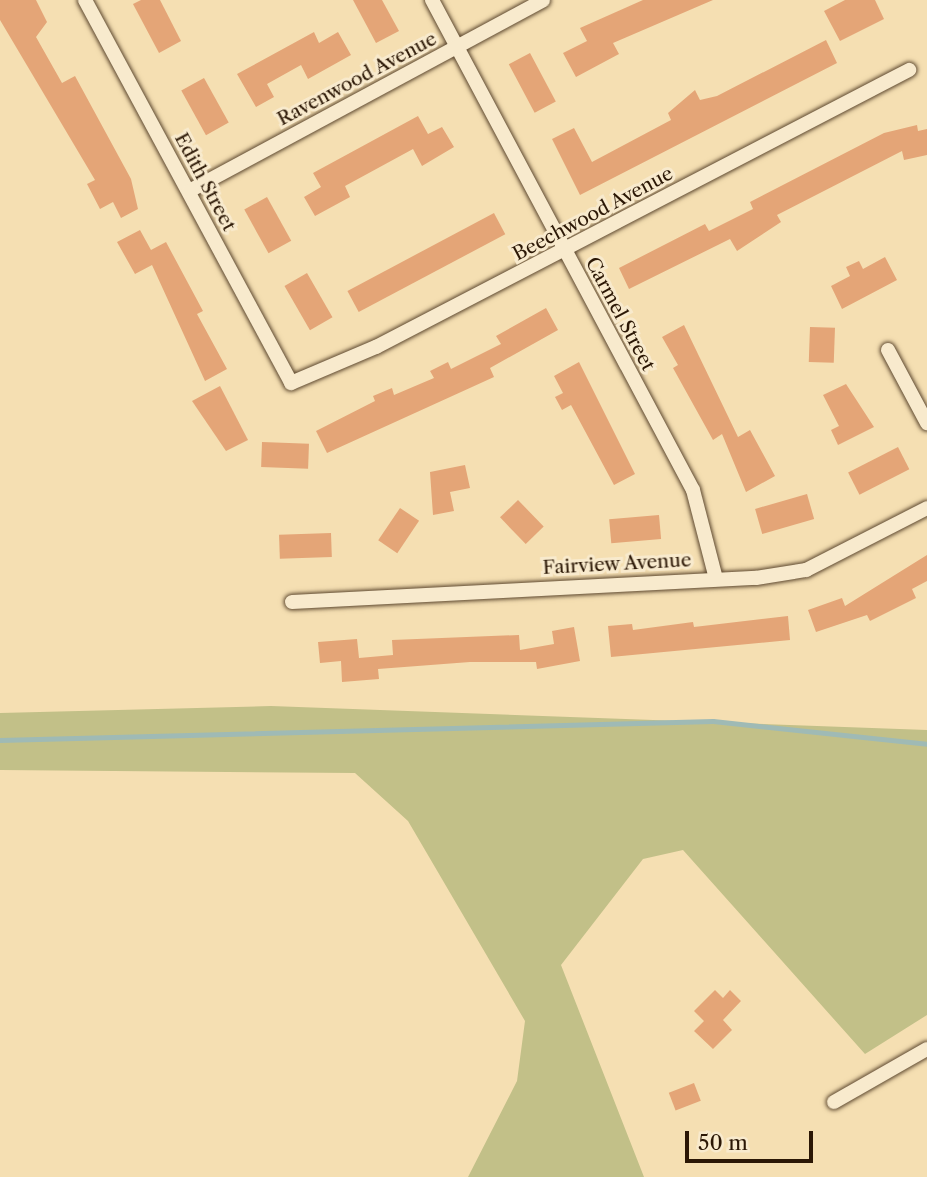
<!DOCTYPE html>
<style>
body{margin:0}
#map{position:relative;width:927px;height:1177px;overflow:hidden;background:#f5dfb2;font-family:"Libre Caslon Text",serif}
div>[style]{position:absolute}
.green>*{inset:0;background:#c2c088}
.stream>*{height:5px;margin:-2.5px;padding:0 2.5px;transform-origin:2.5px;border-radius:2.5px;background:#9fbab5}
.building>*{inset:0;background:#e4a577;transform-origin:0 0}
.roads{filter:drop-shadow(0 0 2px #5e4930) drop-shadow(0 0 2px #5e4930)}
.minor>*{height:14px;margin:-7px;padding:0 7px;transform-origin:7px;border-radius:7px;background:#f8eacd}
span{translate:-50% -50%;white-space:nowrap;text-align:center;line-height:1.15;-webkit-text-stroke:6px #f8eacd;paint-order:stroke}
.street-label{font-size:19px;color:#2b1705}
.scale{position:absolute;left:685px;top:1131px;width:128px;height:32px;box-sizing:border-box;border:4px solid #2b1705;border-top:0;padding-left:9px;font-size:21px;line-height:24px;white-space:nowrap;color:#2b1705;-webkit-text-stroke:5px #f8eacd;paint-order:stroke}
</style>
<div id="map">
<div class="green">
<div style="clip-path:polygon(271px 706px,927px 730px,927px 1015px,865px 1054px,683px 850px,643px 859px,561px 965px,644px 1177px,468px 1177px,517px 1081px,525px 1021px,408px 821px,355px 773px,0 770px,0 713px)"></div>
</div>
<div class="stream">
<div style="left:0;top:740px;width:713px;rotate:-1.53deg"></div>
<div style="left:713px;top:721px;width:215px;rotate:6.1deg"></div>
</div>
<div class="building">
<div style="clip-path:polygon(0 0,36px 0,47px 22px,36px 37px,62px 83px,75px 76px,131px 179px,138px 209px,121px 218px,113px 202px,100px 209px,87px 184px,95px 180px,0 20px)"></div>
<div style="clip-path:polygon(141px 0,160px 0,181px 41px,159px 53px,133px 4px)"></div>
<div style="clip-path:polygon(353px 0,382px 0,399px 31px,376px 43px)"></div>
<div style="clip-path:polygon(643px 0,713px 0,613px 43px,619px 54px,576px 77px,563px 53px,587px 41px,580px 28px)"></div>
<div style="clip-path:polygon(845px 0,875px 0,884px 19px,840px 41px,824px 11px)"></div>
<div style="clip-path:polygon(314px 32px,319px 43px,338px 32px,351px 55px,308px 79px,301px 65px,267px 84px,274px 97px,256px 107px,237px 74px)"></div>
<div style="clip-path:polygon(826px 40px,837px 63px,580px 195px,552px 139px,574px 128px,592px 162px,671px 120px,668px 113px,695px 90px,700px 100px,717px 96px)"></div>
<div style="left:530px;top:53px;width:55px;height:24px;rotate:62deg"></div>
<div style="left:204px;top:78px;width:51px;height:26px;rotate:61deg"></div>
<div style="clip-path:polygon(418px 116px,428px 134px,442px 127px,454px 147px,422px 166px,413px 149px,345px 186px,350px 197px,315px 216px,304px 197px,321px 187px,313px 173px)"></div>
<div style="clip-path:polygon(917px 125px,918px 131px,927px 129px,927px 155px,904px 160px,902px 151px,777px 215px,781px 222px,737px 251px,730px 239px,629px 289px,619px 268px,705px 224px,709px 231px,753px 209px,750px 202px,884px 133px)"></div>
<div style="left:267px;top:197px;width:50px;height:26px;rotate:61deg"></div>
<div style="left:494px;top:213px;width:24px;height:166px;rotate:62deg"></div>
<div style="clip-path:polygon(140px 230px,151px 250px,166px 242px,203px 311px,197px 314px,227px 369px,205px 381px,152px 265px,135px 274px,117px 242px)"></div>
<div style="clip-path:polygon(885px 257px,897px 280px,842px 309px,831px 286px,850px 276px,846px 267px,859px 261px,863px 269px)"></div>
<div style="left:307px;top:273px;width:51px;height:26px;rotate:60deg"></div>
<div style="clip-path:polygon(546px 308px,558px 330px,490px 368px,494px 377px,327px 453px,316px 431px,375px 401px,373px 396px,392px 388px,394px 395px,434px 378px,430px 371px,448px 362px,451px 369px,501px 344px,496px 336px)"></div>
<div style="clip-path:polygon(684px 325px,738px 437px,750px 430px,775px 476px,746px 492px,722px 434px,713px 440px,673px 368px,678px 365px,662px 337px)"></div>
<div style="left:810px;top:327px;width:25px;height:35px;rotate:2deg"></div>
<div style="clip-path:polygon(579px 362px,635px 474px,614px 485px,571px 405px,562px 410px,555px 397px,563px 393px,554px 376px)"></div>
<div style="clip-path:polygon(846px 384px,874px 427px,838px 445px,831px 430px,839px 426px,823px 395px)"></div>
<div style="clip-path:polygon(220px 386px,248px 440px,226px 451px,192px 401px)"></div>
<div style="left:262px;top:442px;width:47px;height:25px;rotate:2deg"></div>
<div style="left:898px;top:447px;width:25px;height:56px;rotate:63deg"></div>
<div style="clip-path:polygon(465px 465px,470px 488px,450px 492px,454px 511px,433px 515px,430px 472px)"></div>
<div style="left:807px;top:494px;width:26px;height:54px;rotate:74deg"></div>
<div style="left:518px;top:500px;width:37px;height:25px;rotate:46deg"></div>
<div style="left:400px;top:508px;width:23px;height:39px;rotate:34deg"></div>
<div style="left:659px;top:515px;width:24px;height:50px;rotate:85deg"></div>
<div style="left:331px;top:533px;width:24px;height:52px;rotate:88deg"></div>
<div style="clip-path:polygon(927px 555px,927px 581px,912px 589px,916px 598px,870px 621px,867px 615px,816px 632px,808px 610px,842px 598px,845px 606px)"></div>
<div style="clip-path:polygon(788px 616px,790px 640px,611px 657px,608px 626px,632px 624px,633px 630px,693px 622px,694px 627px)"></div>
<div style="clip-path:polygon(574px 627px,580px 661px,537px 669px,536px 662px,470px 662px,378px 669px,379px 679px,342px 682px,341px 661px,320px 663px,318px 642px,357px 639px,359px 658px,393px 655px,392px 640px,519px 635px,520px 650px,554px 644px,552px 631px)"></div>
<div style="clip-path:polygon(715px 990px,723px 998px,730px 990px,741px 1001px,723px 1020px,732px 1030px,713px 1049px,694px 1031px,704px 1021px,694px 1011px)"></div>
<div style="left:694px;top:1083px;width:19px;height:27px;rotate:69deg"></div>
</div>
<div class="roads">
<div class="minor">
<div style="left:85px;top:0;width:435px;rotate:61.7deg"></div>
<div style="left:291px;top:383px;width:92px;rotate:-23deg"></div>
<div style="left:376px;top:347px;width:601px;rotate:-27.46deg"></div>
<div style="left:432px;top:0;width:555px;rotate:61.96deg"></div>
<div style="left:693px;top:490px;width:92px;rotate:75.5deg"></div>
<div style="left:189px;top:191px;width:402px;rotate:-28.3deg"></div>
<div style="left:888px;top:350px;width:83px;rotate:61.9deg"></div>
<div style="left:292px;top:602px;width:465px;rotate:-3deg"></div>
<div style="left:756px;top:578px;width:51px;rotate:-9.1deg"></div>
<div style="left:806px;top:570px;width:136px;rotate:-27.1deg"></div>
<div style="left:834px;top:1102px;width:107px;rotate:-29.7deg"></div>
</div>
</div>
<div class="street-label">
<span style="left:357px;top:79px;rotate:-28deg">Ravenwood Avenue</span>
<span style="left:205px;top:182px;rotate:62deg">Edith Street</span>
<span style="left:593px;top:214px;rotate:-28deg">Beechwood Avenue</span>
<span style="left:620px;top:314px;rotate:62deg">Carmel Street</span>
<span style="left:617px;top:564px;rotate:-3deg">Fairview Avenue</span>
</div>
<div class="scale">50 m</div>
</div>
